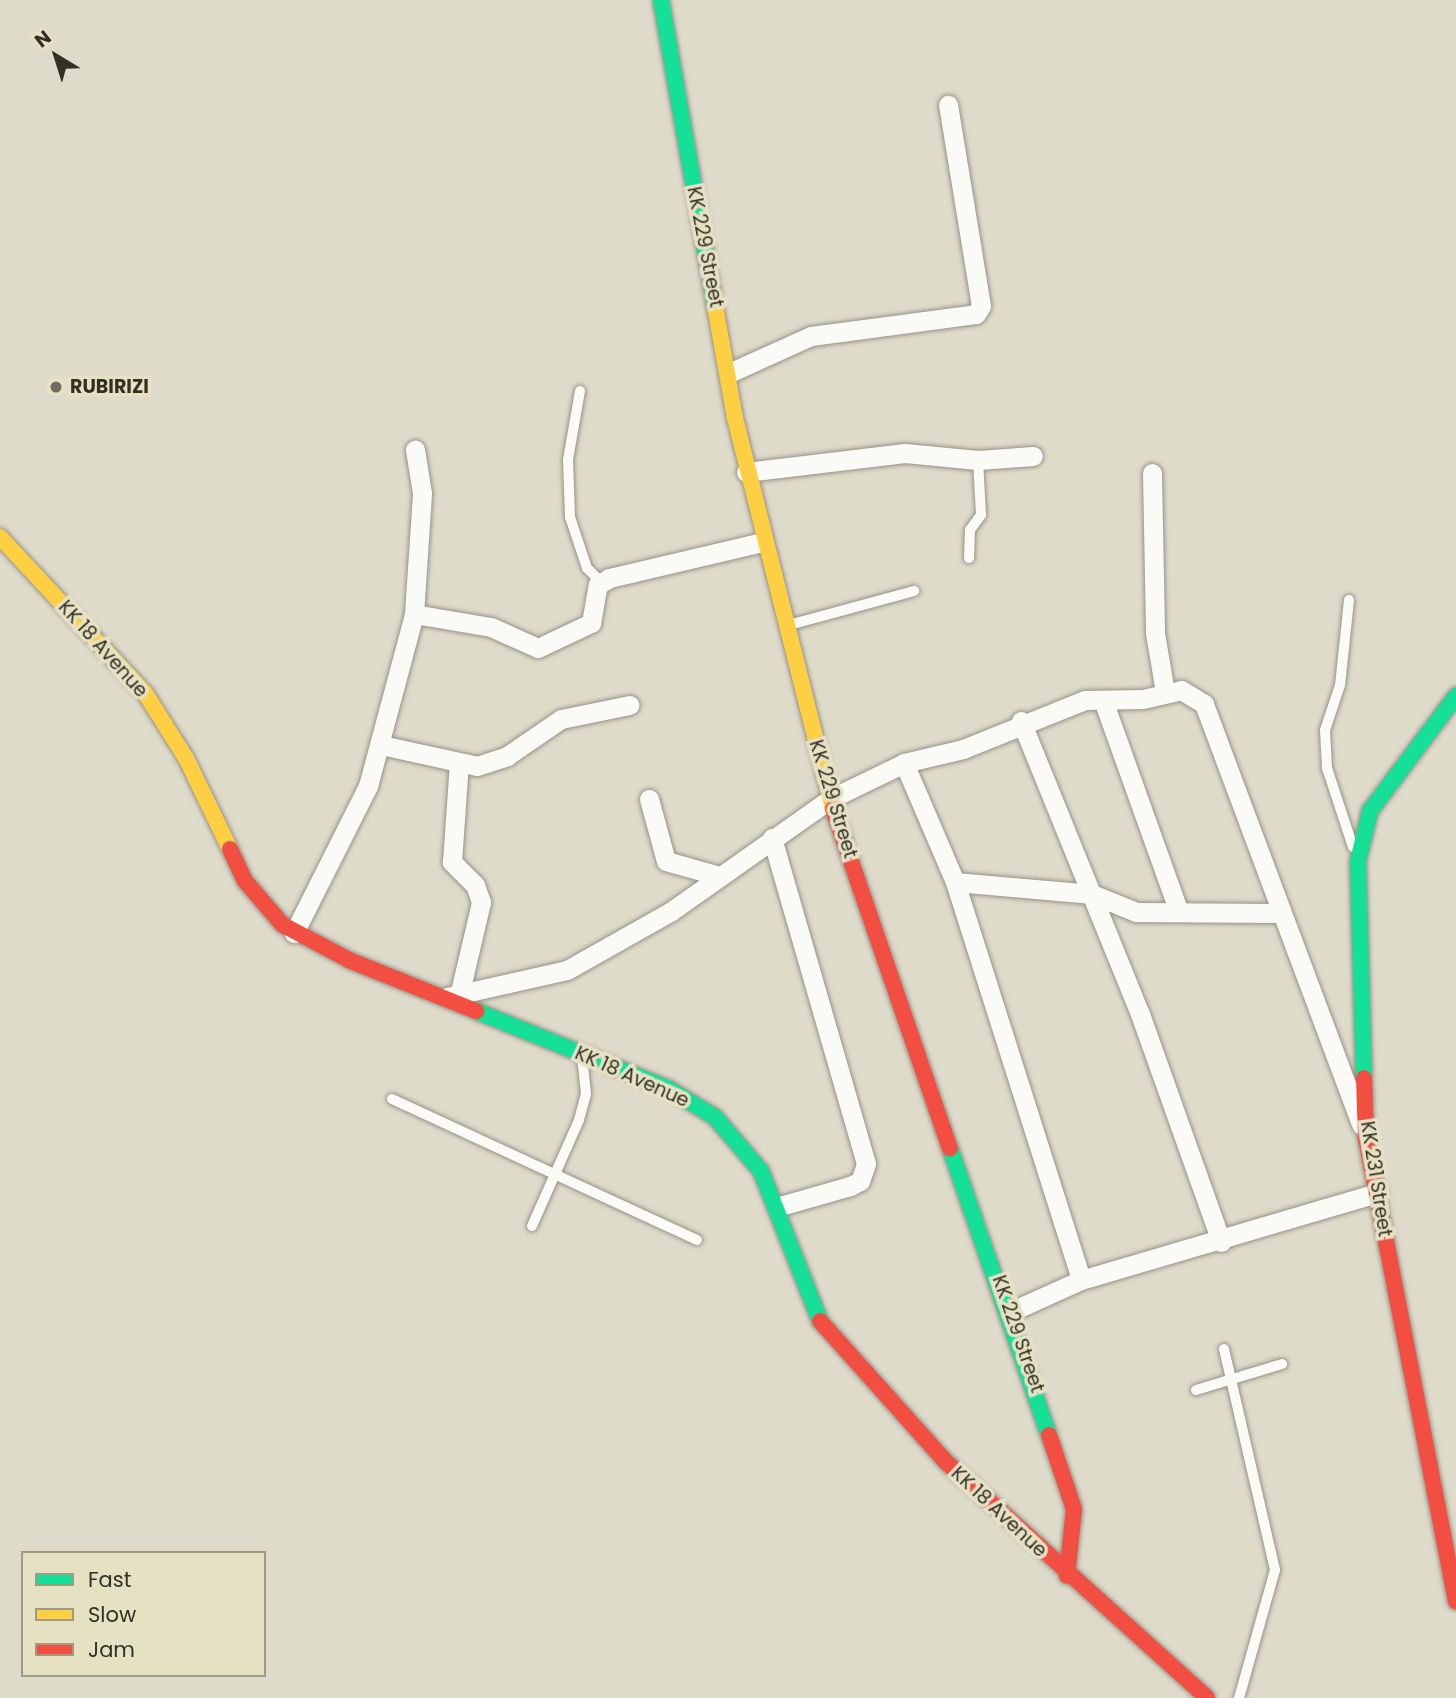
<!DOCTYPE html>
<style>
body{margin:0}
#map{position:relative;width:1456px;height:1698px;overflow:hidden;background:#dfdbcb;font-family:Poppins,sans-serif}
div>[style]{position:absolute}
.roads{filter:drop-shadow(0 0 2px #969387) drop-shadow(0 0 2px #969387)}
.lane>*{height:10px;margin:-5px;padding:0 5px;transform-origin:5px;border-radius:5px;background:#fafaf7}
.street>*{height:19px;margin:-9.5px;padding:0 9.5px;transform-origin:9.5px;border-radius:9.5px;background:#fafaf7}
.fast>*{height:16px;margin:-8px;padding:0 8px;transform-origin:8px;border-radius:8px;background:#16e098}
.slow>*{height:16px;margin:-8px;padding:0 8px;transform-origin:8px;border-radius:8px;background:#ffcf43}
.jam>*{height:16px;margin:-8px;padding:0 8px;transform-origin:8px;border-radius:8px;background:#f24e42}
.dots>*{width:19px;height:19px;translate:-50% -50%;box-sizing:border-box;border:4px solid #e7e1c3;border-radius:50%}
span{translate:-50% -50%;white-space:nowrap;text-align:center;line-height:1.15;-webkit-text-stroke:7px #e7e1c3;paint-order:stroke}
.street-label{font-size:19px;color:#323025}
.poi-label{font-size:19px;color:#323025;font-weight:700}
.left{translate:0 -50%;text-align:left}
.legend{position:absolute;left:21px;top:1551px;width:245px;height:126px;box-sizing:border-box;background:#e7e1c3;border:2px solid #9f9a84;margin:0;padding:9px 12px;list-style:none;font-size:21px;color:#323025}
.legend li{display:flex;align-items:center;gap:14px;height:35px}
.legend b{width:35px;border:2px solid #9f9a84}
.north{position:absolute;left:21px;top:21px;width:70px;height:70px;-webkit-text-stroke:5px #e7e1c3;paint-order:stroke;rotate:322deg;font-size:19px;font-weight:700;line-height:28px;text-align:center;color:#323025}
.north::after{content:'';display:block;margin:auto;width:24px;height:32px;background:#323025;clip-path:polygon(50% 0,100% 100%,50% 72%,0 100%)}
</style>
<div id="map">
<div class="roads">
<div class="lane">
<div style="left:580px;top:391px;width:70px;rotate:99.9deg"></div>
<div style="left:568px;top:460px;width:57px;rotate:88deg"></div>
<div style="left:570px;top:517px;width:54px;rotate:71.6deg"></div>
<div style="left:587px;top:568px;width:20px;rotate:45deg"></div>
<div style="left:969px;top:558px;width:28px;rotate:-88deg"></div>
<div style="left:970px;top:530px;width:19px;rotate:-54deg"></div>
<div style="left:981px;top:515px;width:55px;rotate:-93.1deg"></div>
<div style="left:1349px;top:600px;width:85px;rotate:96deg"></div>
<div style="left:1340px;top:685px;width:47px;rotate:108.4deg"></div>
<div style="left:1325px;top:730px;width:38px;rotate:87deg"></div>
<div style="left:1327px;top:768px;width:83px;rotate:71.8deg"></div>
<div style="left:785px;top:626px;width:134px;rotate:-15.2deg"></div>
<div style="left:392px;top:1099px;width:336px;rotate:24.8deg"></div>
<div style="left:532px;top:1226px;width:116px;rotate:-66.1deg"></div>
<div style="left:579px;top:1120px;width:27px;rotate:-75deg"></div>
<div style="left:586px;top:1094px;width:36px;rotate:-96deg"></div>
<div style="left:1224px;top:1349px;width:227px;rotate:77deg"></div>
<div style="left:1275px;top:1570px;width:133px;rotate:105.7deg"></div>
<div style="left:1196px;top:1390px;width:90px;rotate:-16.8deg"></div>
</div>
<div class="street">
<div style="left:729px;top:373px;width:90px;rotate:-24.3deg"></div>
<div style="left:811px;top:336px;width:166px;rotate:-7.6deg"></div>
<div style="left:976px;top:314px;width:9px;rotate:-58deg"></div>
<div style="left:981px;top:306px;width:204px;rotate:-99.3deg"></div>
<div style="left:746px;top:472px;width:160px;rotate:-6.8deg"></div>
<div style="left:905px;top:453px;width:73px;rotate:5.5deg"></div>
<div style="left:978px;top:460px;width:55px;rotate:-4.2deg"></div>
<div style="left:1152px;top:473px;width:160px;rotate:88.9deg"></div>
<div style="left:1155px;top:633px;width:60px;rotate:80.4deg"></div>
<div style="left:414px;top:614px;width:78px;rotate:9.6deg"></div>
<div style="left:491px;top:627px;width:51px;rotate:24.1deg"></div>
<div style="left:538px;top:648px;width:59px;rotate:-25.3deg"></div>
<div style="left:591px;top:623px;width:39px;rotate:-80deg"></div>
<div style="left:598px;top:585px;width:13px;rotate:-32deg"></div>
<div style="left:609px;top:578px;width:158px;rotate:-13.2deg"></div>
<div style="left:1103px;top:700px;width:225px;rotate:70.3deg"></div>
<div style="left:1021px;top:721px;width:316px;rotate:67.9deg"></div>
<div style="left:1140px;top:1014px;width:242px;rotate:70.4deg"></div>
<div style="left:381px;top:745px;width:98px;rotate:12.3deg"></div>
<div style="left:477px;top:766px;width:32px;rotate:-18deg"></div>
<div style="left:507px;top:756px;width:65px;rotate:-34.4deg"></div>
<div style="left:561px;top:719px;width:70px;rotate:-11.5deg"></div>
<div style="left:904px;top:763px;width:129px;rotate:66.8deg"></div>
<div style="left:955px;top:882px;width:417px;rotate:72.4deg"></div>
<div style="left:649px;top:799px;width:64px;rotate:74.7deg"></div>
<div style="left:666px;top:861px;width:55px;rotate:15.8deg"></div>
<div style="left:772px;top:838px;width:339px;rotate:73.9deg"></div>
<div style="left:866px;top:1164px;width:18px;rotate:109deg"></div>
<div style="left:860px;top:1181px;width:11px;rotate:153deg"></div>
<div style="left:850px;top:1186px;width:76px;rotate:164deg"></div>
<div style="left:955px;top:882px;width:138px;rotate:5deg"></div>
<div style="left:1092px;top:894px;width:48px;rotate:22.2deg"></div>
<div style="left:1136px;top:912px;width:142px;rotate:0.4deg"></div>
<div style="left:294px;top:933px;width:165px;rotate:-63.3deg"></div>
<div style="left:368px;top:786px;width:178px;rotate:-75deg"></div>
<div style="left:414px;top:614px;width:121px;rotate:-86.2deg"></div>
<div style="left:422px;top:493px;width:44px;rotate:-99.2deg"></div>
<div style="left:459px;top:996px;width:97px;rotate:-76.8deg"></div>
<div style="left:481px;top:902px;width:18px;rotate:-109deg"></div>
<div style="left:475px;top:885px;width:33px;rotate:-135deg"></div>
<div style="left:452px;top:862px;width:99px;rotate:-86deg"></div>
<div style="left:447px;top:997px;width:123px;rotate:-12.7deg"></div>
<div style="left:567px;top:970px;width:118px;rotate:-29.4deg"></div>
<div style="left:670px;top:912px;width:196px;rotate:-35.2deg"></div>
<div style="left:830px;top:799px;width:82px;rotate:-25.9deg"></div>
<div style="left:904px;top:763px;width:61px;rotate:-13.3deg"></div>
<div style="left:963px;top:749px;width:131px;rotate:-21.9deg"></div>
<div style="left:1085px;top:700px;width:58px;rotate:-1deg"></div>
<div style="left:1143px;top:699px;width:39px;rotate:-13deg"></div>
<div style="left:1181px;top:690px;width:27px;rotate:31deg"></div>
<div style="left:1204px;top:704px;width:449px;rotate:69.5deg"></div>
<div style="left:1010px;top:1312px;width:78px;rotate:-24.3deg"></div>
<div style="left:1081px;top:1280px;width:309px;rotate:-16.4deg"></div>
</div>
<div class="fast">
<div style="left:661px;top:0;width:311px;rotate:80deg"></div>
<div style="left:476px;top:1011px;width:208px;rotate:22deg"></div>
<div style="left:669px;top:1089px;width:54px;rotate:31.3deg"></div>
<div style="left:715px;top:1117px;width:71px;rotate:49.6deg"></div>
<div style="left:761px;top:1171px;width:161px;rotate:68.5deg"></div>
<div style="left:1364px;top:1078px;width:217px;rotate:-91.6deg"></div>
<div style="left:1358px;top:861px;width:51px;rotate:-76.5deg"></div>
<div style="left:1370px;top:811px;width:144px;rotate:-53.2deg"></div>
<div style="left:950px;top:1148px;width:304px;rotate:71deg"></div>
</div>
<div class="slow">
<div style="left:715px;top:306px;width:114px;rotate:79.9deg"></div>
<div style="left:735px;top:418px;width:403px;rotate:75.9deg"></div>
<div style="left:0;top:537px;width:213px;rotate:47.1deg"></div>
<div style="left:145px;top:693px;width:77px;rotate:57.8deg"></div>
<div style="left:186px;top:758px;width:101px;rotate:64.2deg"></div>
</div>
<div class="jam">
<div style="left:833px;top:809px;width:359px;rotate:71deg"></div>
<div style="left:230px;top:849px;width:35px;rotate:65deg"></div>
<div style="left:245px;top:881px;width:58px;rotate:49.2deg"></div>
<div style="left:283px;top:925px;width:77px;rotate:27.9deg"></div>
<div style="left:351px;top:961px;width:135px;rotate:21.8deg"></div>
<div style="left:1364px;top:1078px;width:60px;rotate:88.1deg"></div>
<div style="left:1366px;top:1138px;width:472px;rotate:79deg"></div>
<div style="left:820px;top:1321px;width:188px;rotate:48.2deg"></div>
<div style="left:945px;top:1461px;width:353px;rotate:42.1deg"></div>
<div style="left:1049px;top:1435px;width:78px;rotate:71.3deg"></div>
<div style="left:1074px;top:1509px;width:67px;rotate:96deg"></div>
</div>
</div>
<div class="dots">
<div style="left:56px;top:387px;background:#6f6c5f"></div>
</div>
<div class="street-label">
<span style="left:705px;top:247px;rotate:79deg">KK 229 Street</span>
<span style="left:103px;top:649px;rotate:48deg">KK 18 Avenue</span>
<span style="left:833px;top:799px;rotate:73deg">KK 229 Street</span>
<span style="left:632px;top:1077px;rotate:24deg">KK 18 Avenue</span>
<span style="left:1376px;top:1179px;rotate:81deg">KK 231 Street</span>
<span style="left:1018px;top:1334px;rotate:71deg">KK 229 Street</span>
<span style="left:999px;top:1512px;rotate:43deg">KK 18 Avenue</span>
</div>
<div class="poi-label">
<span class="left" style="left:70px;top:387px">RUBIRIZI</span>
</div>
<ul class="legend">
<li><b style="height:9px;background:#16e098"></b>Fast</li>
<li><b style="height:9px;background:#ffcf43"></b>Slow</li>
<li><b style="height:9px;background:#f24e42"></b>Jam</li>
</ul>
<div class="north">N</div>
</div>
